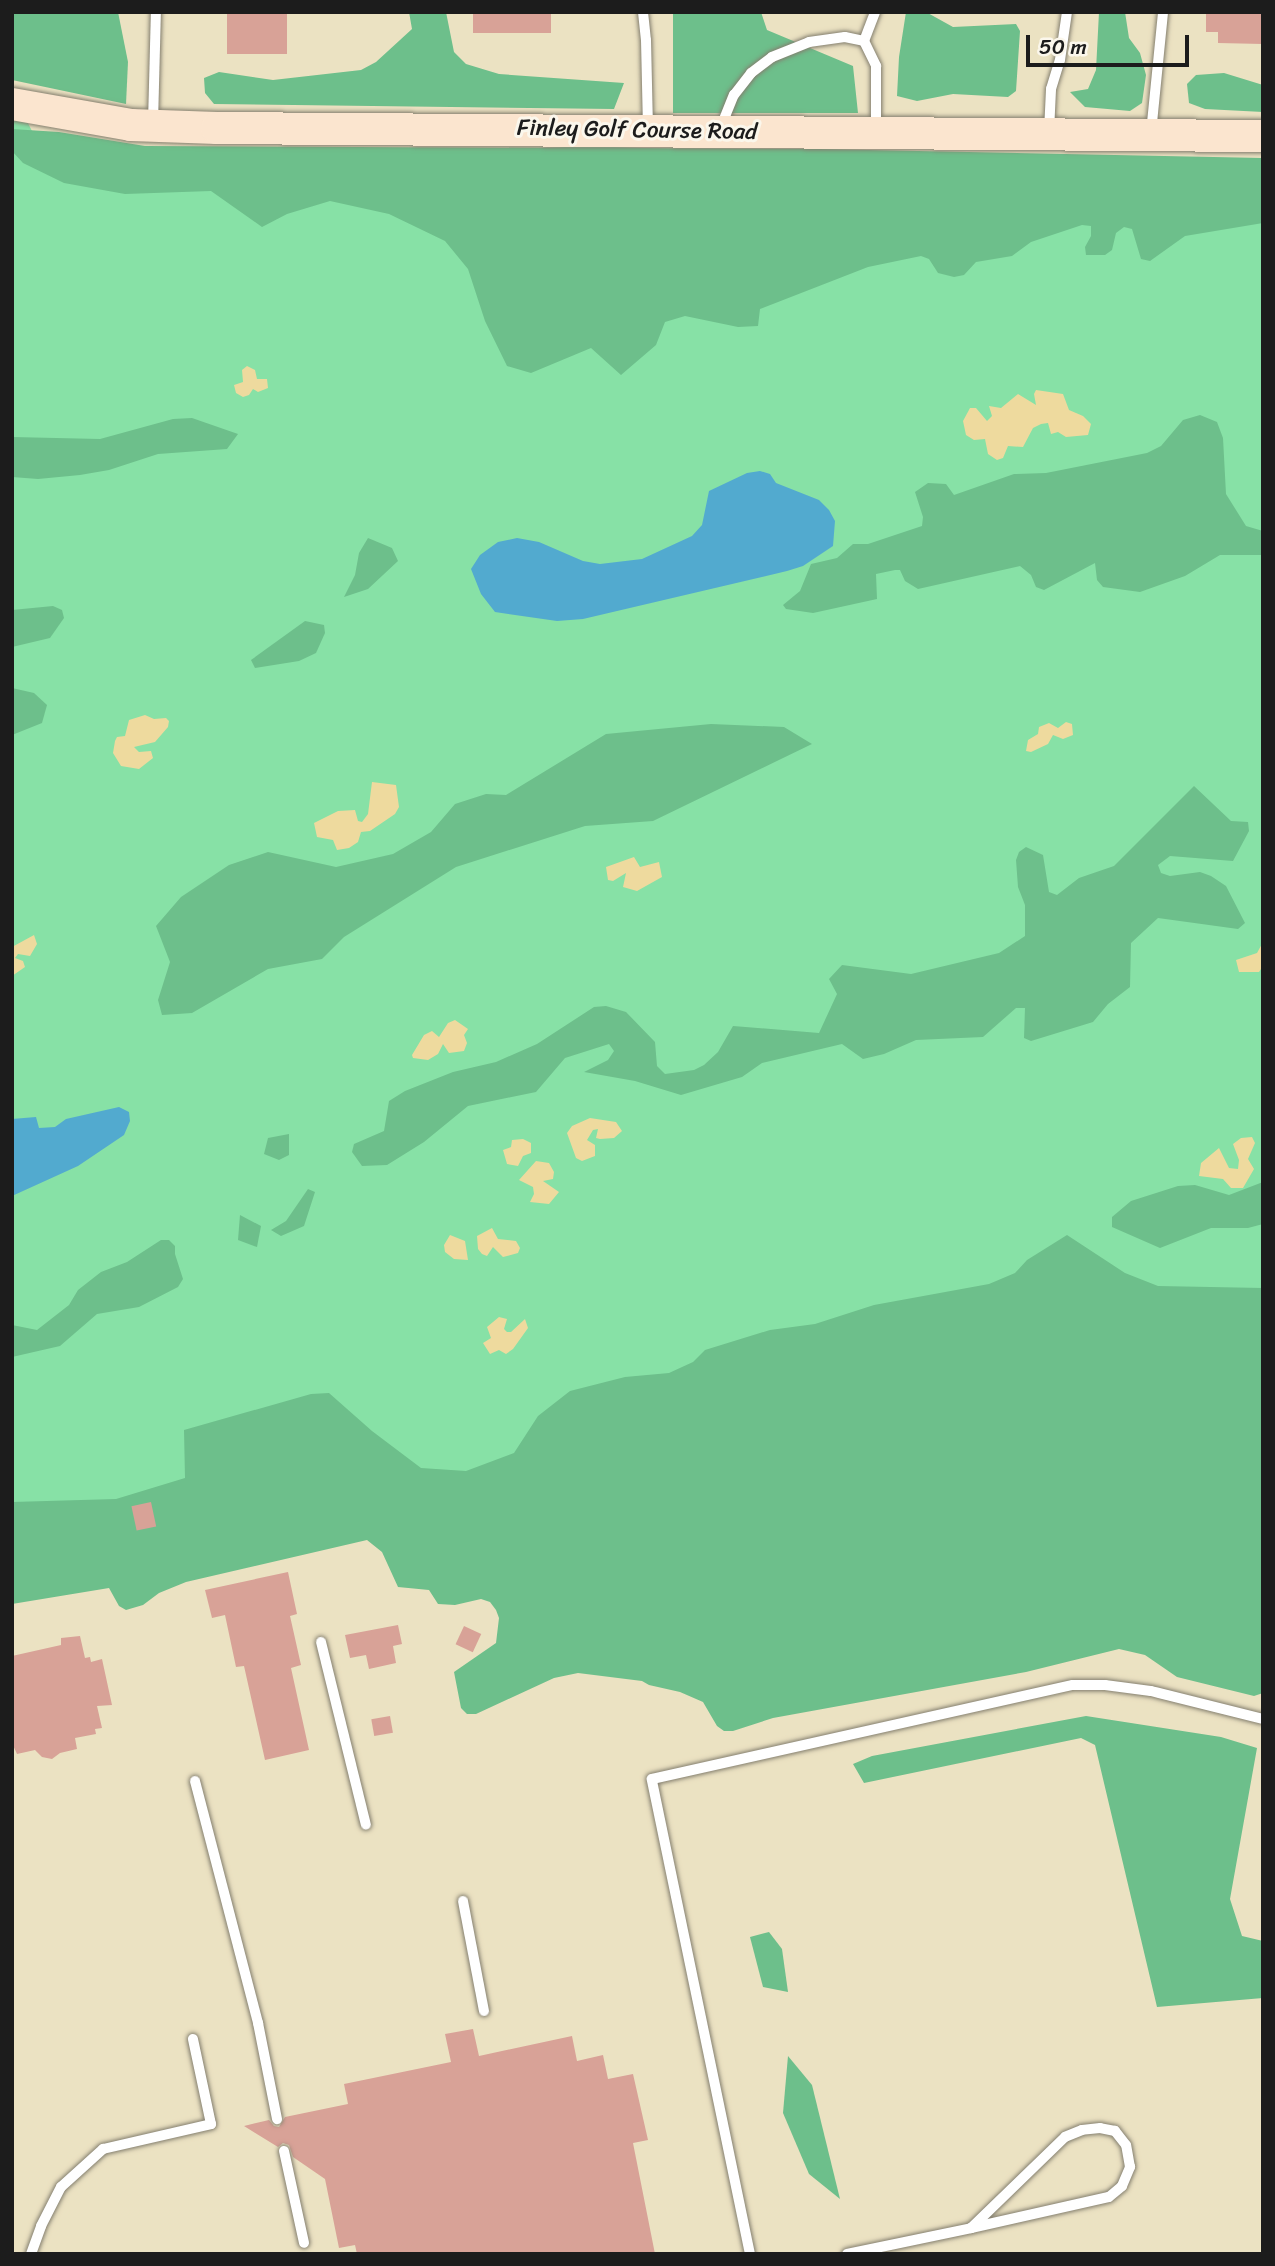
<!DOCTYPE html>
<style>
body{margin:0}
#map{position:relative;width:1275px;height:2266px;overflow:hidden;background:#ebe2c2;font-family:Sriracha,sans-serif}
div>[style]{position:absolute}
.green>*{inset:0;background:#87e1a6}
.forest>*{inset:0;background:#6dbf8b}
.sand>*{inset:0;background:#eeda9e}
.water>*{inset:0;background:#52aacf}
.building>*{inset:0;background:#d8a297;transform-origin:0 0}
.roads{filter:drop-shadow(0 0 2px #847f6f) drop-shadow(0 0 2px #847f6f)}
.lane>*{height:10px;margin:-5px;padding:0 5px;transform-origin:5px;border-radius:5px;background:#fff}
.secondary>*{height:32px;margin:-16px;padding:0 16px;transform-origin:16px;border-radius:16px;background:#fbe5cf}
span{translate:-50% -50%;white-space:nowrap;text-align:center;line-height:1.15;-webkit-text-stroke:6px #fbf7ec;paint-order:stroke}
.street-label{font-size:23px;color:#1c1c1c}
.frame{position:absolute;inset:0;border:14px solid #1c1c1c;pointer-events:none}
.scale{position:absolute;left:1026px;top:35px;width:163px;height:32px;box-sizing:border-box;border:4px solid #1c1c1c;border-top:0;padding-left:9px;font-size:21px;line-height:24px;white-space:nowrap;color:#1c1c1c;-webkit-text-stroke:5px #fbf7ec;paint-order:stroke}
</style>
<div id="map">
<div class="green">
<div style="clip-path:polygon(12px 92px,32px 131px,92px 146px,377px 157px,584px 146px,1263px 169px,1263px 1355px,12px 1561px)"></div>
</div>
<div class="forest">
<div style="clip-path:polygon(12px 12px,118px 12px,128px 62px,126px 104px,12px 80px)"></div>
<div style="clip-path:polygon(409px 12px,446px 12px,454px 52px,466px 64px,499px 74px,624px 83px,614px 109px,214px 104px,205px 93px,204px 78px,219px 72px,273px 80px,361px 70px,376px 62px,412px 29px)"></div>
<div style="clip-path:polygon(673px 12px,761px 12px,767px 30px,853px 66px,858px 113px,673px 113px)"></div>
<div style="clip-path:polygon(906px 12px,926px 12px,953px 27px,1016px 24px,1020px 31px,1016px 91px,1008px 97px,953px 94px,917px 101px,897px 96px,899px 57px)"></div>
<div style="clip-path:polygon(1099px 12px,1125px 12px,1129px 38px,1140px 53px,1146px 75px,1142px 103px,1130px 111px,1085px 107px,1070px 92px,1088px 89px,1096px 70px)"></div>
<div style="clip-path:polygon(1224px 73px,1263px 85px,1263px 112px,1205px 109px,1189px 103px,1187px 84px,1196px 75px)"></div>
<div style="clip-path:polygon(12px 129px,59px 132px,145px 146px,818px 149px,1263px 158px,1263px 223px,1185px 236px,1150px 261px,1141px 259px,1132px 229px,1124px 227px,1116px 233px,1112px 250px,1105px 255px,1086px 255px,1085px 247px,1091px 236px,1091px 226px,1082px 225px,1031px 242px,1012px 256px,976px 262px,964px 275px,954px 277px,938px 273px,929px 259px,921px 256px,868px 267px,760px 309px,758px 326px,738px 327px,685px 316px,665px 322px,656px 345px,621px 375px,591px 348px,531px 373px,507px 366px,485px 321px,468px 269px,445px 241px,389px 214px,330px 201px,287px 214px,262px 227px,211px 191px,125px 194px,64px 183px,23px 163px,12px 151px)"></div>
<div style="clip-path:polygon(1200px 415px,1217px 422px,1223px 438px,1226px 494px,1246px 526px,1263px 531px,1263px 555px,1220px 555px,1185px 576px,1140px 592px,1103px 587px,1097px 580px,1095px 563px,1044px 590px,1036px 587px,1031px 575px,1020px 566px,918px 589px,905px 581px,900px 570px,895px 570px,876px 574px,877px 599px,813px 613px,786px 609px,783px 605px,800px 591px,811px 564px,837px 558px,853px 544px,868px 544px,922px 526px,923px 517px,915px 492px,928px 483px,946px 484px,954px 495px,1014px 474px,1046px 473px,1147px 453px,1161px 446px,1183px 420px)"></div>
<div style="clip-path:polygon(192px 418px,238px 434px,227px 449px,158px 454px,109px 470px,80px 475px,38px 479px,12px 477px,12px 437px,100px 439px,173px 419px)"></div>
<div style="clip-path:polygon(368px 538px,392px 548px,398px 561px,368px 589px,344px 597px,355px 575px,359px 553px)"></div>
<div style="clip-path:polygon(53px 606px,62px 610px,64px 618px,50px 638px,12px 647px,12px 610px)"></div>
<div style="clip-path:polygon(305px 621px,324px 625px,325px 633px,316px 653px,299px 661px,255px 668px,251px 660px)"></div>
<div style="clip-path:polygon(12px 688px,34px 693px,47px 705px,42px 723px,12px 735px)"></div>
<div style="clip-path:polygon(711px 724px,784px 727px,812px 744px,653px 821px,585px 826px,456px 867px,344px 937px,322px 959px,268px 969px,192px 1013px,162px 1015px,158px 1000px,170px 962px,156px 926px,181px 897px,229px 865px,268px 852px,336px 867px,393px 854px,431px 832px,455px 804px,486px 794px,506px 795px,606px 734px)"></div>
<div style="clip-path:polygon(1194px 786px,1231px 821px,1248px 822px,1249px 831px,1233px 861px,1170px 856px,1158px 865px,1161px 873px,1170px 876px,1200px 872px,1211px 876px,1226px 886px,1245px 923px,1238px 929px,1158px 918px,1131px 943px,1130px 987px,1108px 1004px,1093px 1022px,1031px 1041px,1024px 1038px,1025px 1008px,1016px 1008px,983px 1037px,916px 1040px,884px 1054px,863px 1059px,842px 1044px,762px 1063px,742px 1077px,681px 1095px,635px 1081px,584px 1072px,608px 1060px,614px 1051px,609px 1044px,565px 1058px,536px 1092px,468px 1106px,424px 1142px,387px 1165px,362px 1166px,352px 1152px,354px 1144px,384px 1131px,389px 1101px,405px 1091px,453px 1072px,496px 1062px,537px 1044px,594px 1007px,606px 1006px,626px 1012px,655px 1042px,657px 1066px,665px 1074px,694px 1070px,704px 1065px,718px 1052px,733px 1026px,819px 1033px,837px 994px,829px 979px,842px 965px,911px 974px,999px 953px,1025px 936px,1025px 905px,1018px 887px,1016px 860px,1019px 852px,1026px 847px,1043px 855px,1049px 892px,1057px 895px,1079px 878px,1114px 866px)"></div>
<div style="clip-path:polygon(289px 1134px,289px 1155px,279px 1160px,264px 1154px,268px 1138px)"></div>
<div style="clip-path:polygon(1263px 1182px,1263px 1224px,1248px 1228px,1211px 1228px,1160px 1248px,1112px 1227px,1112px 1217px,1131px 1201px,1178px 1186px,1195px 1185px,1229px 1195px)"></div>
<div style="clip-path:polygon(308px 1189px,315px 1192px,304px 1226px,281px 1236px,271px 1230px,286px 1221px)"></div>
<div style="clip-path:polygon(240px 1215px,261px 1226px,257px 1247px,238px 1240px)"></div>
<div style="clip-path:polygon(1067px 1235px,1125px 1273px,1158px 1286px,1263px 1288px,1263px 1693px,1254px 1696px,1177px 1677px,1145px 1655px,1119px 1649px,1026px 1672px,773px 1718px,733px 1731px,724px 1731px,717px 1726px,703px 1702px,680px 1692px,649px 1685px,642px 1681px,578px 1673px,554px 1678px,476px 1714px,467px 1714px,461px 1708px,454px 1672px,496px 1643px,499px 1618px,496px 1610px,490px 1602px,481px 1599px,455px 1605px,438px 1604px,429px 1590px,398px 1587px,382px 1552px,367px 1540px,186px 1582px,159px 1593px,143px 1605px,126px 1610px,119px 1606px,109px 1588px,12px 1604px,12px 1502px,116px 1499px,185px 1478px,184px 1430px,311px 1394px,329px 1393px,372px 1431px,421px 1468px,466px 1471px,514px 1453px,538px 1416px,570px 1391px,625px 1377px,669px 1373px,693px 1362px,705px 1350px,770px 1330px,815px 1324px,874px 1305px,989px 1284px,1015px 1273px,1027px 1260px)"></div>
<div style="clip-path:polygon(161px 1240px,169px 1240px,175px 1246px,175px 1254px,183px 1279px,178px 1287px,139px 1307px,97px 1314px,60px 1346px,12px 1357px,12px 1325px,37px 1330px,69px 1305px,78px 1290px,101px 1272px,127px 1262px)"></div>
<div style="clip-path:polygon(1086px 1716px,1221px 1737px,1257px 1748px,1230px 1899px,1242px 1936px,1263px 1941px,1263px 1998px,1157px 2007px,1095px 1745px,1081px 1738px,864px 1783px,853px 1764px,872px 1756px)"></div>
<div style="clip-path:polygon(769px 1932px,782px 1949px,788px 1992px,763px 1987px,750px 1937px)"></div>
<div style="clip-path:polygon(788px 2056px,812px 2085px,840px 2199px,809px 2174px,783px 2113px)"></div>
</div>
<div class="sand">
<div style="clip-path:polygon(247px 366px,255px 370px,257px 379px,267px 379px,268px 388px,258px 392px,253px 389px,249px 395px,243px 397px,236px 393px,234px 385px,243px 382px,242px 370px)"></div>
<div style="clip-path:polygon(1036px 390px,1063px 394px,1069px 410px,1083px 416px,1091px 424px,1088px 435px,1066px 437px,1058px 432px,1051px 434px,1048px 423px,1041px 424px,1033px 428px,1023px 447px,1008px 446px,1003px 458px,997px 460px,988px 454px,985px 439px,974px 440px,966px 435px,963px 421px,970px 408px,976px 408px,987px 421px,992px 416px,989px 406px,1001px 408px,1018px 394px,1036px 405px,1034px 394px)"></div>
<div style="clip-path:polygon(145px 715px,154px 719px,166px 718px,169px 721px,168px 727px,155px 742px,134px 747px,139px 752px,151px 751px,153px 758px,139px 769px,121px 766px,113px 753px,115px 741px,117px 737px,125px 736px,129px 720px)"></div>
<div style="clip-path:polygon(1066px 722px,1072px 724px,1073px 735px,1063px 739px,1053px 735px,1048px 744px,1031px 752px,1026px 751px,1028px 740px,1038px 734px,1039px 727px,1049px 723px,1058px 728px)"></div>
<div style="clip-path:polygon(372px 782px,396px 785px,399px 807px,395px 814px,370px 831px,361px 832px,358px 842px,349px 848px,337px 850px,333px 840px,317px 837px,314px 823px,338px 811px,355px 810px,358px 821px,362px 822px,368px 814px)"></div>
<div style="clip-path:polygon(634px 857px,640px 867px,659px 862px,662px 877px,637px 891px,623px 887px,626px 873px,613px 881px,608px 880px,606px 867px)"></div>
<div style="clip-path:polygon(34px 935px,37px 944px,30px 956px,18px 954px,15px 958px,23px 961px,25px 967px,12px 976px,12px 947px)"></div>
<div style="clip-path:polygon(1263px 942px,1263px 966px,1259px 972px,1239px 972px,1236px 960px,1257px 953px)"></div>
<div style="clip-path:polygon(455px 1020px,468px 1029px,464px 1035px,467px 1043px,464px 1051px,449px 1053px,443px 1044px,438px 1054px,428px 1060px,413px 1058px,412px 1055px,424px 1035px,432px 1031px,439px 1037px,448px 1023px)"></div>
<div style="clip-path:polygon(590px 1118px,616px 1122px,622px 1131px,614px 1138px,600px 1139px,596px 1138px,598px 1129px,593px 1130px,587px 1140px,595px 1145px,595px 1156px,582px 1161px,576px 1158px,567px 1133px,572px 1126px)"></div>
<div style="clip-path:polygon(1241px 1138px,1252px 1137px,1255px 1143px,1248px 1159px,1254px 1169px,1243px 1188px,1231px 1188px,1223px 1179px,1199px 1176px,1201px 1163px,1219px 1148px,1229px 1168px,1238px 1169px,1239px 1160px,1233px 1144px)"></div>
<div style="clip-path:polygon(523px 1139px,531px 1143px,531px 1153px,523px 1156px,518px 1166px,507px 1164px,503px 1150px,511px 1147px,512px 1140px)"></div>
<div style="clip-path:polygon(536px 1161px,549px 1163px,554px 1172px,553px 1179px,543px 1181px,559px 1192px,549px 1204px,530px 1202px,534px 1194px,533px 1187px,519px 1180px)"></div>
<div style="clip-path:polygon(492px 1228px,498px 1239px,516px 1241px,520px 1248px,518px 1253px,503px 1257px,493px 1247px,487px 1256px,482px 1254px,478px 1249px,477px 1236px)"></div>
<div style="clip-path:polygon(450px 1235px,465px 1241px,468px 1260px,454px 1259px,445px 1252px,444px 1245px)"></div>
<div style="clip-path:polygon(499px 1317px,507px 1319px,504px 1329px,507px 1332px,511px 1332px,525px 1319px,528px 1328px,513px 1349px,506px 1354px,499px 1350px,490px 1354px,483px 1343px,491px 1338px,487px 1327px)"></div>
</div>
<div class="water">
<div style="clip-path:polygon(760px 471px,770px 474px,776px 483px,819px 500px,829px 510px,835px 521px,833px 546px,803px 566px,787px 571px,583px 619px,557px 621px,495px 612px,481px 594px,471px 569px,480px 555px,498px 542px,517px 538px,539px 542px,583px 561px,600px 564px,642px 559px,692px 536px,702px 525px,709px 491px,747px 473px)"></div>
<div style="clip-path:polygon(119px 1107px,129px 1112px,130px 1121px,124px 1135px,78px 1166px,12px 1196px,12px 1119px,36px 1117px,39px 1128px,55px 1127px,66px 1119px)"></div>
</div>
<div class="building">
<div style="left:227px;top:12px;width:60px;height:42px"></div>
<div style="left:473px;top:12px;width:78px;height:21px"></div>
<div style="clip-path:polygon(1206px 12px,1263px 12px,1263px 44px,1218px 43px,1218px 32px,1206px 32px)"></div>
<div style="left:151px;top:1502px;width:25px;height:20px;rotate:78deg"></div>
<div style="clip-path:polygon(288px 1572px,297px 1614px,290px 1616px,301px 1665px,291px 1668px,309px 1750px,265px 1760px,244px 1666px,236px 1667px,225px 1615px,212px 1618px,205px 1590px)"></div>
<div style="clip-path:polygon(398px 1625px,402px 1644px,393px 1646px,396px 1663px,369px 1669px,366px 1655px,350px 1658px,345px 1635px)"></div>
<div style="left:464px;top:1626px;width:19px;height:20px;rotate:25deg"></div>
<div style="clip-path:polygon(80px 1636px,85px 1658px,90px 1657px,91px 1662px,102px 1659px,112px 1705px,97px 1706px,102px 1728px,95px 1729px,96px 1734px,75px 1738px,77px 1749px,60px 1753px,52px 1759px,42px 1757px,35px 1750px,17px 1754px,12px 1743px,12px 1656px,61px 1645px,61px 1638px)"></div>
<div style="left:390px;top:1716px;width:17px;height:19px;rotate:80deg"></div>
<div style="clip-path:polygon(473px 2029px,479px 2056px,572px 2036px,577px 2061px,603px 2055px,608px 2079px,633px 2074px,648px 2140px,633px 2143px,655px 2254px,357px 2254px,355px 2245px,339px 2248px,325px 2179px,293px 2157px,289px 2145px,283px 2143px,278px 2147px,244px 2126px,269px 2120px,274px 2126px,279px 2127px,285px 2117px,348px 2104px,344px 2084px,451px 2062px,445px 2034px)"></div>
</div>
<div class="roads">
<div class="lane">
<div style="left:643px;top:12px;width:28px;rotate:84deg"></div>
<div style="left:646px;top:40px;width:88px;rotate:88.7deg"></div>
<div style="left:864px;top:41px;width:31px;rotate:-69deg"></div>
<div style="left:153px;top:123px;width:111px;rotate:-88.5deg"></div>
<div style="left:720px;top:129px;width:37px;rotate:-68deg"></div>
<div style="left:734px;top:95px;width:28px;rotate:-52deg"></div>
<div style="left:751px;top:73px;width:26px;rotate:-37deg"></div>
<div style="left:772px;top:57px;width:40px;rotate:-22deg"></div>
<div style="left:809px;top:42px;width:36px;rotate:-8deg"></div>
<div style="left:845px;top:37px;width:19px;rotate:12deg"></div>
<div style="left:864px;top:41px;width:28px;rotate:64deg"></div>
<div style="left:876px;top:66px;width:64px;rotate:90deg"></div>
<div style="left:1049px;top:132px;width:43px;rotate:-87.3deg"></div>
<div style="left:1051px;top:89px;width:30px;rotate:-73deg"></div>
<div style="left:1060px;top:60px;width:49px;rotate:-81.7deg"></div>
<div style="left:1151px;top:133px;width:122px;rotate:-84.3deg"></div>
<div style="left:321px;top:1642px;width:188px;rotate:76.2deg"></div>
<div style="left:195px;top:1781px;width:250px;rotate:75.4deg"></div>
<div style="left:258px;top:2023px;width:98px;rotate:78.8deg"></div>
<div style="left:463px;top:1901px;width:112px;rotate:79.2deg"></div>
<div style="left:284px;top:2151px;width:94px;rotate:77.7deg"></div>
<div style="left:31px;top:2254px;width:30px;rotate:-70deg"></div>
<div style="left:41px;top:2226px;width:44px;rotate:-62.9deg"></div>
<div style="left:61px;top:2187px;width:57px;rotate:-42.1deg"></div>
<div style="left:103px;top:2149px;width:111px;rotate:-13deg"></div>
<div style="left:211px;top:2124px;width:87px;rotate:-102deg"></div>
<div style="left:750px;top:2254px;width:485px;rotate:-101.7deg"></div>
<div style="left:652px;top:1779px;width:431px;rotate:-12.6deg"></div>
<div style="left:1073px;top:1685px;width:32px"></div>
<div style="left:1105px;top:1685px;width:46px;rotate:7.4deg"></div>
<div style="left:1151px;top:1691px;width:115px;rotate:14deg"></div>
<div style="left:847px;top:2254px;width:127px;rotate:-11.8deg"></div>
<div style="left:971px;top:2228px;width:141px;rotate:-12.7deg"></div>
<div style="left:1109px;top:2197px;width:17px;rotate:-40deg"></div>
<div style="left:1122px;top:2186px;width:21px;rotate:-67deg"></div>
<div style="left:1130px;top:2167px;width:22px;rotate:-100deg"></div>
<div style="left:1126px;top:2145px;width:18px;rotate:-128deg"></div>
<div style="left:1115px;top:2131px;width:15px;rotate:-169deg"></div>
<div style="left:1100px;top:2128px;width:18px;rotate:174deg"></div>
<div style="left:1082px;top:2130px;width:18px;rotate:158deg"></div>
<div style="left:1065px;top:2137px;width:131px;rotate:135.9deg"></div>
</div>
<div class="secondary">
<div style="left:12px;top:104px;width:121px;rotate:10deg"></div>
<div style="left:131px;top:125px;width:86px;rotate:2deg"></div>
<div style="left:217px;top:128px;width:1046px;rotate:0.44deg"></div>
</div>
</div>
<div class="street-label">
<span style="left:637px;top:130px;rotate:1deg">Finley Golf Course Road</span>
</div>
<div class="frame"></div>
<div class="scale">50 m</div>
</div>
